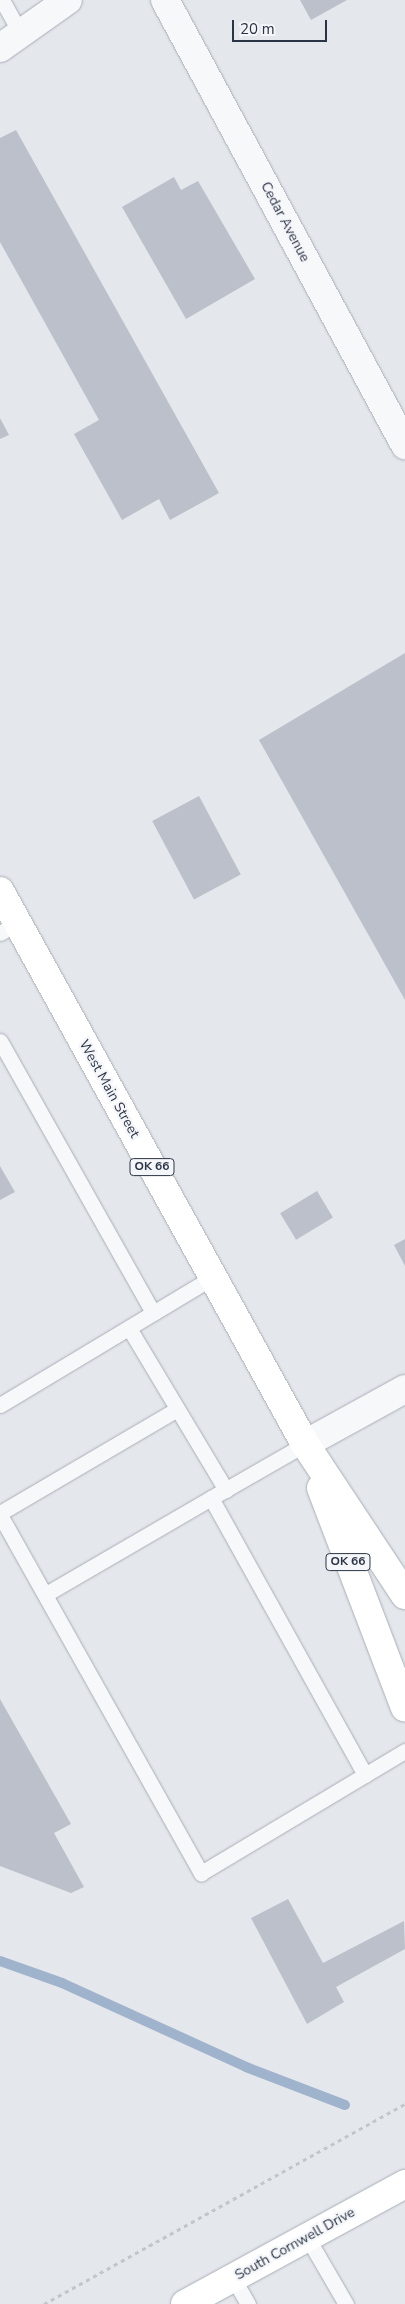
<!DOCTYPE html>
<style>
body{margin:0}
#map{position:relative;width:405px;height:2304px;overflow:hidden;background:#e4e7ec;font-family:"Nunito Sans",sans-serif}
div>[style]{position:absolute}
.stream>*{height:10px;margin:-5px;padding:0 5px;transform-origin:5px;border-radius:5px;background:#9fb4cc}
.building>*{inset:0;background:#bbc0ca;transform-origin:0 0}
.path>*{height:3px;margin-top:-1.5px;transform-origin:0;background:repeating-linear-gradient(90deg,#c2c5cb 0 4px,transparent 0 8px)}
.roads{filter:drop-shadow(0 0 1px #a9aeb7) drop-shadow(0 0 1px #a9aeb7)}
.lane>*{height:15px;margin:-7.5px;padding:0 7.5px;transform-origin:7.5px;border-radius:7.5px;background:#f7f8fa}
.street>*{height:28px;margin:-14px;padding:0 14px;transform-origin:14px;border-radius:14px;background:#f7f8fa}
.secondary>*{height:28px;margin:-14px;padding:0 14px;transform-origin:14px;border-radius:14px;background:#fff}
.primary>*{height:28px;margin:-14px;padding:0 14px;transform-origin:14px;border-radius:14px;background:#fff}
span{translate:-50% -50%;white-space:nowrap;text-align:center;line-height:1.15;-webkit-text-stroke:4.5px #f4f6f9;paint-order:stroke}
.shield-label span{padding:1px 4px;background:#f4f6f9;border:1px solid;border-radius:4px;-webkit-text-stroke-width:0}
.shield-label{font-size:12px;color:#2b3445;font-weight:700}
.street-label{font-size:14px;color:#2b3445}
.scale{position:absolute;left:232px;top:20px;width:95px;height:22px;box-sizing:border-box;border:2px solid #2b3445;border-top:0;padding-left:6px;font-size:15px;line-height:18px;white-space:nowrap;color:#2b3445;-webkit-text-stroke:4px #f4f6f9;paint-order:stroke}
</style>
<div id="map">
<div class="stream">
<div style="left:0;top:1961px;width:66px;rotate:19.5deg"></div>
<div style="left:62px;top:1983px;width:202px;rotate:24.5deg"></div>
<div style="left:246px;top:2067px;width:106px;rotate:21deg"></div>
</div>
<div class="building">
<div style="clip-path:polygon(300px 0,347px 0,311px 20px)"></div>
<div style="clip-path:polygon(16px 130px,219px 493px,170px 520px,159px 499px,122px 520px,74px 434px,99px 420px,0 242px,0 138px)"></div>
<div style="clip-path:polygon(174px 177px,181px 190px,198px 181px,255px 279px,186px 319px,122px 207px)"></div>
<div style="clip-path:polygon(0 418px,9px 435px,0 439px)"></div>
<div style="clip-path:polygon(405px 653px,405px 1000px,259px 740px)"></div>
<div style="left:199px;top:796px;width:89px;height:53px;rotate:62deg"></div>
<div style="clip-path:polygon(0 1166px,15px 1192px,0 1200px)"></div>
<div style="left:317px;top:1191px;width:31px;height:43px;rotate:59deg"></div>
<div style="clip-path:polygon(405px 1239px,405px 1266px,394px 1245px)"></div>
<div style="clip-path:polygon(0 1699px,71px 1824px,54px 1833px,84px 1887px,71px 1893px,0 1866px)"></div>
<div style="clip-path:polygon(288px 1899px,323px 1963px,404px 1921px,405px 1949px,336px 1987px,344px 2002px,307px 2024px,251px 1918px)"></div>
</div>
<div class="path">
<div style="left:44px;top:2304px;width:413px;rotate:-29deg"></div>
</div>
<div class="roads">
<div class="lane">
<div style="left:2px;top:0;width:39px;rotate:61deg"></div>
<div style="left:0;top:933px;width:20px;rotate:-30deg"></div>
<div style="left:0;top:1041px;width:312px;rotate:60.6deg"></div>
<div style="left:129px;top:1328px;width:189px;rotate:59.1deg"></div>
<div style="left:0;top:1405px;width:249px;rotate:-31deg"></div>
<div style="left:305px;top:1444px;width:108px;rotate:150.1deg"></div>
<div style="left:211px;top:1498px;width:317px;rotate:60.9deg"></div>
<div style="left:0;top:1513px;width:205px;rotate:-30.4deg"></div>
<div style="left:0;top:1515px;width:411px;rotate:60.7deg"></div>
<div style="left:201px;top:1873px;width:238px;rotate:-30.9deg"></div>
<div style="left:46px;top:1594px;width:191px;rotate:-30.2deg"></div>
<div style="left:307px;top:2237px;width:78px;rotate:59.8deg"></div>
<div style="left:233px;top:2278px;width:30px;rotate:60deg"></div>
</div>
<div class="street">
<div style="left:165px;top:0;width:506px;rotate:61.66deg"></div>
<div style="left:0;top:48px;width:83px;rotate:-35.2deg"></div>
<div style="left:305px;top:1444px;width:114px;rotate:-28.8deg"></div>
</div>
<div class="secondary">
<div style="left:185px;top:2304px;width:251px;rotate:-28.6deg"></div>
</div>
<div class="primary">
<div style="left:0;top:891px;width:632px;rotate:61.12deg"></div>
<div style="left:305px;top:1444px;width:181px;rotate:56.5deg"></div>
<div style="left:321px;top:1488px;width:235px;rotate:69.1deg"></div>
</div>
</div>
<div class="shield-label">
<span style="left:152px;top:1167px">OK 66</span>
<span style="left:348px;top:1562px">OK 66</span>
</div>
<div class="street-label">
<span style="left:285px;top:222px;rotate:62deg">Cedar Avenue</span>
<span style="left:109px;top:1089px;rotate:61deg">West Main Street</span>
<span style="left:295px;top:2244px;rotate:-29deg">South Cornwell Drive</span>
</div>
<div class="scale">20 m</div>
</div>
